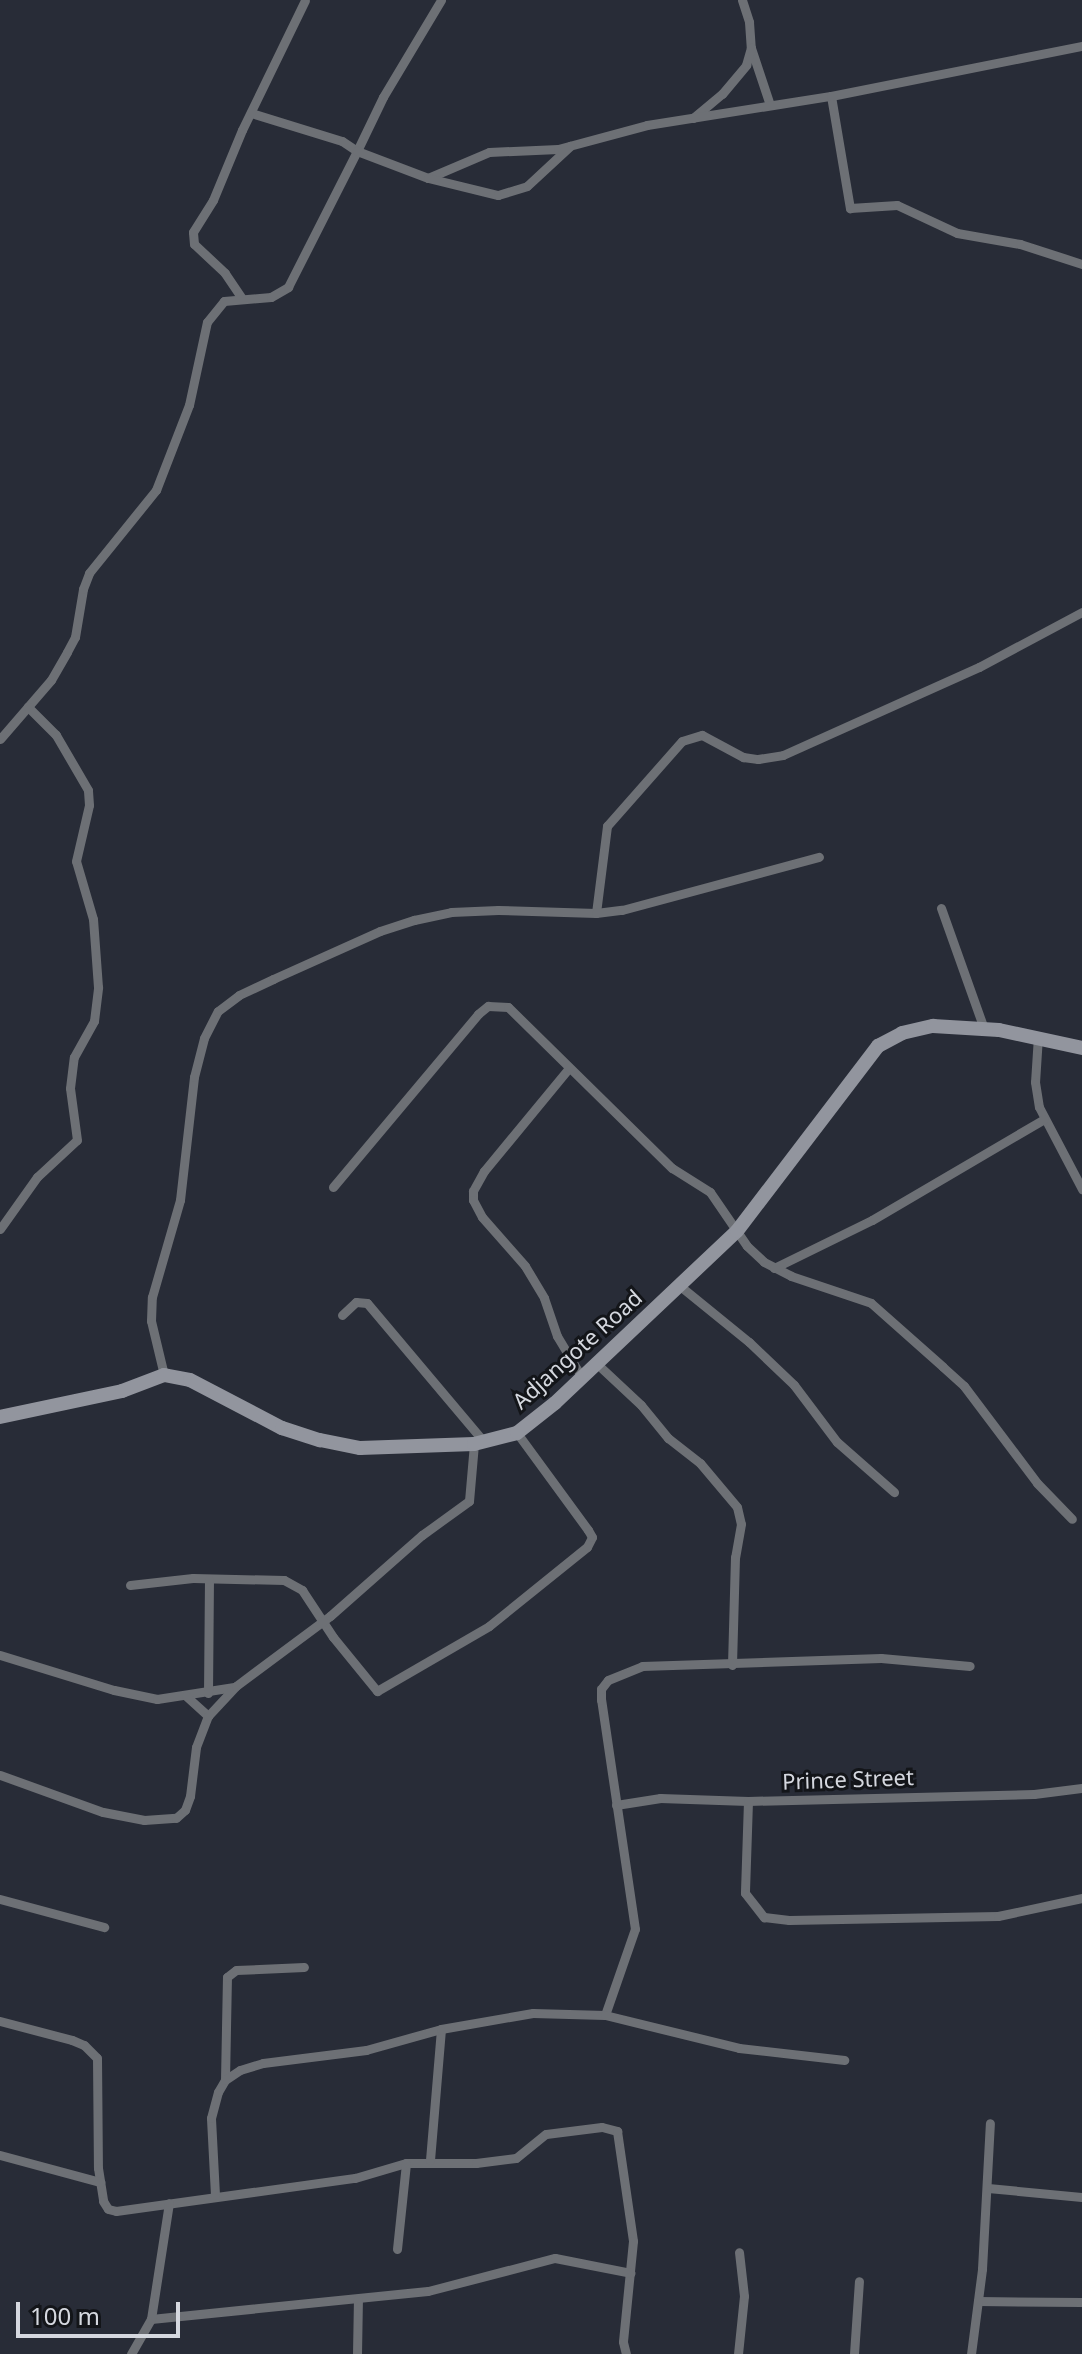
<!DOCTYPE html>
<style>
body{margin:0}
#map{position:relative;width:1082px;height:2354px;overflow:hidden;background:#282c37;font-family:"Noto Sans",sans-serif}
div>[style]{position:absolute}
.street>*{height:9px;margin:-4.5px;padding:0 4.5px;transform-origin:4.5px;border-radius:4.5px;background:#6d7075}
.secondary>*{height:14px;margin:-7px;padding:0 7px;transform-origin:7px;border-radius:7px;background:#92959e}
span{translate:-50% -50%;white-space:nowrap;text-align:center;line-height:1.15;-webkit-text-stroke:6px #131519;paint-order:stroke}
.street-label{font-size:22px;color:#d5d8df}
.scale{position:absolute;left:16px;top:2302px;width:164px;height:36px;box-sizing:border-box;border:4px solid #d5d8df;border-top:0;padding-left:10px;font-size:24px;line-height:28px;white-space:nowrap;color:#d5d8df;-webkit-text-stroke:6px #131519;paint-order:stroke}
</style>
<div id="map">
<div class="street">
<div style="left:742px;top:0;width:23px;rotate:72deg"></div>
<div style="left:749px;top:22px;width:26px;rotate:86deg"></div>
<div style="left:751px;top:48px;width:60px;rotate:71.6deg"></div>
<div style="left:831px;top:96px;width:114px;rotate:80.4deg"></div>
<div style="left:850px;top:208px;width:47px;rotate:-3.7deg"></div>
<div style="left:897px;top:205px;width:66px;rotate:25deg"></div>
<div style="left:957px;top:233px;width:64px;rotate:9.9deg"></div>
<div style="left:1020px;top:244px;width:65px;rotate:17.9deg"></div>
<div style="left:251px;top:113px;width:95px;rotate:17.1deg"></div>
<div style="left:342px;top:141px;width:18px;rotate:34deg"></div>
<div style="left:357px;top:151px;width:60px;rotate:-64.3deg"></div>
<div style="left:383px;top:97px;width:113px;rotate:-59.1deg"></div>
<div style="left:693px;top:118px;width:38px;rotate:-40deg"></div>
<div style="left:722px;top:94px;width:38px;rotate:-50deg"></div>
<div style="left:746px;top:65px;width:18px;rotate:-74deg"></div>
<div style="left:428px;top:178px;width:66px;rotate:-23.1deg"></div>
<div style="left:489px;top:152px;width:69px;rotate:-2.5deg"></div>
<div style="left:558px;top:149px;width:92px;rotate:-15.1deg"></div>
<div style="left:647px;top:125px;width:186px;rotate:-9deg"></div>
<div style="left:831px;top:96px;width:256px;rotate:-11.3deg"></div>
<div style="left:241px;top:297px;width:29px;rotate:-124deg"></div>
<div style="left:225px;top:273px;width:42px;rotate:-136.9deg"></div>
<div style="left:194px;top:244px;width:12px;rotate:-95deg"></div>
<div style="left:193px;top:232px;width:38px;rotate:-58deg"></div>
<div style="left:213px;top:200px;width:76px;rotate:-67.5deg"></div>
<div style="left:242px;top:130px;width:144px;rotate:-64.1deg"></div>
<div style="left:0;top:739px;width:78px;rotate:-49.2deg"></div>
<div style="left:51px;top:680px;width:32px;rotate:-60deg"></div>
<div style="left:67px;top:652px;width:17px;rotate:-62deg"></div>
<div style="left:75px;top:637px;width:49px;rotate:-80.5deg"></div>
<div style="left:83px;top:589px;width:17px;rotate:-69deg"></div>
<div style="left:89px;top:573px;width:107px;rotate:-51.1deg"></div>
<div style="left:156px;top:490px;width:91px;rotate:-68.8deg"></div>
<div style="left:189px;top:405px;width:85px;rotate:-77.8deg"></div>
<div style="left:207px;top:322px;width:27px;rotate:-51deg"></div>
<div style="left:224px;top:301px;width:47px;rotate:-4.9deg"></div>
<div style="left:271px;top:297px;width:20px;rotate:-30deg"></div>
<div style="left:288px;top:287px;width:153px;rotate:-63.1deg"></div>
<div style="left:357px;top:151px;width:76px;rotate:20.8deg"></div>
<div style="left:428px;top:178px;width:72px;rotate:13.7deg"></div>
<div style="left:498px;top:195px;width:30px;rotate:-17deg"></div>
<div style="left:527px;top:186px;width:59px;rotate:-42.9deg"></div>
<div style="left:941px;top:908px;width:128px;rotate:70.4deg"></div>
<div style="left:596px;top:913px;width:88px;rotate:-82.8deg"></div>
<div style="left:607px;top:826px;width:113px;rotate:-48.6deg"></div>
<div style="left:682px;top:741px;width:21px;rotate:-17deg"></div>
<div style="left:702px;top:735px;width:47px;rotate:28.2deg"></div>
<div style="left:743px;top:757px;width:15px;rotate:8deg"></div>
<div style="left:758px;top:759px;width:25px;rotate:-9deg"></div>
<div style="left:783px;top:755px;width:215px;rotate:-24.2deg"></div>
<div style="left:979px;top:667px;width:117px;rotate:-28.1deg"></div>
<div style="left:1038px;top:1036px;width:46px;rotate:93.7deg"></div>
<div style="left:1035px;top:1082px;width:25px;rotate:81deg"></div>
<div style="left:1039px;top:1107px;width:93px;rotate:62.3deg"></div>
<div style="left:569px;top:1068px;width:134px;rotate:129.5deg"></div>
<div style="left:484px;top:1171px;width:23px;rotate:119deg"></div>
<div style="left:473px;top:1191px;width:9px;rotate:90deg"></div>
<div style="left:473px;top:1200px;width:19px;rotate:62deg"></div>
<div style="left:482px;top:1217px;width:65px;rotate:48.7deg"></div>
<div style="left:525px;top:1266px;width:37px;rotate:59deg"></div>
<div style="left:544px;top:1298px;width:40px;rotate:71.1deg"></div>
<div style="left:557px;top:1336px;width:47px;rotate:59deg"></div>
<div style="left:333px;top:1187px;width:226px;rotate:-50deg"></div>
<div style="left:478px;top:1014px;width:13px;rotate:-39deg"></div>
<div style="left:488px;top:1006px;width:20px;rotate:3deg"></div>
<div style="left:508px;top:1007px;width:230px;rotate:44.5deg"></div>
<div style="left:672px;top:1168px;width:45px;rotate:32.3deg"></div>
<div style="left:710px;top:1192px;width:65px;rotate:55.6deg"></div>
<div style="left:747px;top:1246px;width:23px;rotate:43deg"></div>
<div style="left:764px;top:1262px;width:30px;rotate:27deg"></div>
<div style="left:791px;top:1276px;width:84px;rotate:18.6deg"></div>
<div style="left:871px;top:1303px;width:96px;rotate:41.6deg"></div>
<div style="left:943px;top:1367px;width:28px;rotate:42deg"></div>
<div style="left:964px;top:1386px;width:121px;rotate:53deg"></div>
<div style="left:1037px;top:1483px;width:50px;rotate:45.8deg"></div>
<div style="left:0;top:1229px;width:64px;rotate:-54.6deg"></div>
<div style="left:37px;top:1177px;width:54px;rotate:-42.8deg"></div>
<div style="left:77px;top:1140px;width:52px;rotate:-97.7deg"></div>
<div style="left:70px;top:1088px;width:31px;rotate:-83deg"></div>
<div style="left:74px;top:1057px;width:41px;rotate:-60.9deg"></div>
<div style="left:94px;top:1021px;width:34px;rotate:-83deg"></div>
<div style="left:98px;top:987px;width:68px;rotate:-94.2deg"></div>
<div style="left:93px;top:919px;width:60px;rotate:-106.3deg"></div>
<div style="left:76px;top:861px;width:57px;rotate:-76.9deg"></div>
<div style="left:89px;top:805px;width:15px;rotate:-94deg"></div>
<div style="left:88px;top:790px;width:64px;rotate:-120.2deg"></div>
<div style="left:56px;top:735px;width:40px;rotate:-135deg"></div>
<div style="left:774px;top:1268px;width:109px;rotate:-26.1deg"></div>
<div style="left:872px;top:1220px;width:199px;rotate:-30.4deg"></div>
<div style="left:680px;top:1286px;width:89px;rotate:39.1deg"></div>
<div style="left:749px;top:1342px;width:62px;rotate:43.7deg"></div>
<div style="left:794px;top:1385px;width:71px;rotate:53deg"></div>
<div style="left:837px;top:1442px;width:76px;rotate:41.3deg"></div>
<div style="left:342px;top:1315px;width:19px;rotate:-43deg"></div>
<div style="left:356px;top:1302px;width:11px;rotate:5deg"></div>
<div style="left:367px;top:1303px;width:182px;rotate:49.9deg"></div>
<div style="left:595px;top:1362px;width:63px;rotate:43.1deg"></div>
<div style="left:641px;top:1405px;width:43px;rotate:50.7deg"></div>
<div style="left:668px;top:1438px;width:41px;rotate:38deg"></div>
<div style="left:700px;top:1463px;width:57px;rotate:49.9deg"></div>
<div style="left:737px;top:1507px;width:17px;rotate:77deg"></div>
<div style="left:741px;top:1524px;width:34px;rotate:100deg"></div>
<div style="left:735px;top:1557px;width:108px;rotate:91.6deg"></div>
<div style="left:164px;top:1375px;width:56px;rotate:-103.5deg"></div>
<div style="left:151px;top:1321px;width:24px;rotate:-88deg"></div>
<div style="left:152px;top:1297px;width:101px;rotate:-73.9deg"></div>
<div style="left:180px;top:1200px;width:124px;rotate:-83.5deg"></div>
<div style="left:194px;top:1077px;width:40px;rotate:-75.6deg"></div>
<div style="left:204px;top:1038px;width:30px;rotate:-63deg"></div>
<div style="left:218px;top:1011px;width:26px;rotate:-37deg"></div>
<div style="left:239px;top:995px;width:38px;rotate:-25deg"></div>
<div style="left:273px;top:979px;width:117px;rotate:-24.2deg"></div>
<div style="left:380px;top:931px;width:36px;rotate:-18deg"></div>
<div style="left:414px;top:920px;width:38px;rotate:-12deg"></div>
<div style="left:451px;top:912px;width:47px;rotate:-2.4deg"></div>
<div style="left:498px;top:910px;width:98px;rotate:1.8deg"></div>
<div style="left:596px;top:913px;width:26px;rotate:-7deg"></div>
<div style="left:622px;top:910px;width:204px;rotate:-15.1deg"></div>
<div style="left:130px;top:1585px;width:63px;rotate:-6.3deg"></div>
<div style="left:193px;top:1578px;width:91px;rotate:1.3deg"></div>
<div style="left:284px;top:1580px;width:21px;rotate:29deg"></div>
<div style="left:302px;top:1590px;width:56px;rotate:56.6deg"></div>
<div style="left:333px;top:1637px;width:70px;rotate:50.8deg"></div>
<div style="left:377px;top:1691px;width:129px;rotate:-30.1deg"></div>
<div style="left:489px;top:1626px;width:126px;rotate:-38.9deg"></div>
<div style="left:587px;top:1547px;width:11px;rotate:-63deg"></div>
<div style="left:592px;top:1537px;width:8px;rotate:-120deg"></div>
<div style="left:588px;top:1530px;width:120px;rotate:-126.2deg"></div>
<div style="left:0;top:1655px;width:119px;rotate:17.1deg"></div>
<div style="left:114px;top:1690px;width:44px;rotate:11.8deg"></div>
<div style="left:157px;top:1699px;width:78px;rotate:-8.9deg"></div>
<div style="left:208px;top:1693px;width:113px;rotate:-89.5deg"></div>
<div style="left:186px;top:1696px;width:30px;rotate:42deg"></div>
<div style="left:0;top:1775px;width:109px;rotate:19.8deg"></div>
<div style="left:103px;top:1812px;width:42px;rotate:11deg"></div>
<div style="left:144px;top:1820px;width:32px;rotate:-4deg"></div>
<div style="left:176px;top:1818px;width:12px;rotate:-42deg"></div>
<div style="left:185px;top:1810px;width:15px;rotate:-70deg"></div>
<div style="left:190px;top:1796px;width:49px;rotate:-83deg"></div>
<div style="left:196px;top:1747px;width:33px;rotate:-69deg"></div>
<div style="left:208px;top:1716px;width:41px;rotate:-47deg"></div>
<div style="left:236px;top:1686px;width:117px;rotate:-36.7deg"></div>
<div style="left:330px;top:1616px;width:123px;rotate:-41.4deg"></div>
<div style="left:422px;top:1535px;width:58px;rotate:-35.9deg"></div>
<div style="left:469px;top:1501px;width:57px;rotate:-85deg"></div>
<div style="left:748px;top:1801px;width:92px;rotate:91.9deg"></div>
<div style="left:745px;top:1893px;width:31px;rotate:52deg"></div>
<div style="left:764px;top:1917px;width:25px;rotate:7deg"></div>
<div style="left:789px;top:1920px;width:209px;rotate:-1.1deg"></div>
<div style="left:998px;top:1916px;width:86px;rotate:-12.1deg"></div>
<div style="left:616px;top:1805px;width:45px;rotate:-9deg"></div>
<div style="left:660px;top:1798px;width:88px;rotate:2deg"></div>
<div style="left:748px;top:1801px;width:286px;rotate:-1.4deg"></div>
<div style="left:1034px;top:1794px;width:48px;rotate:-7.1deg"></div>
<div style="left:0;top:1899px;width:108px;rotate:15.1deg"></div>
<div style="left:605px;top:2015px;width:91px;rotate:-70.8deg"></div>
<div style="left:635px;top:1929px;width:232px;rotate:-98.4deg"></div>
<div style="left:601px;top:1700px;width:11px;rotate:-90deg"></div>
<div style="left:601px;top:1689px;width:11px;rotate:-52deg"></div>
<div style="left:608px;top:1680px;width:37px;rotate:-22deg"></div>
<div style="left:642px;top:1666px;width:239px;rotate:-1.9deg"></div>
<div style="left:881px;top:1658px;width:89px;rotate:5.1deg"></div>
<div style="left:0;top:2021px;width:74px;rotate:14.8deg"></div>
<div style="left:72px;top:2040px;width:13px;rotate:23deg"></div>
<div style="left:84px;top:2045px;width:18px;rotate:45deg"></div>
<div style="left:97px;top:2058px;width:110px;rotate:89.5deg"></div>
<div style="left:98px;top:2168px;width:33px;rotate:81deg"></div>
<div style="left:103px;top:2201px;width:9px;rotate:58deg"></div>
<div style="left:108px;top:2209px;width:8px;rotate:14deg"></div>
<div style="left:116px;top:2211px;width:241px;rotate:-7.9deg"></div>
<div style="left:355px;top:2178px;width:53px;rotate:-16.4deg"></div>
<div style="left:406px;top:2163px;width:70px"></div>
<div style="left:476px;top:2163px;width:40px;rotate:-7.1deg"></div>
<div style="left:516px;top:2158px;width:38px;rotate:-39deg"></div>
<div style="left:546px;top:2134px;width:56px;rotate:-7.1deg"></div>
<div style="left:602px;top:2127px;width:16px;rotate:15deg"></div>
<div style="left:617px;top:2131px;width:111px;rotate:81.7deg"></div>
<div style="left:633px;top:2241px;width:101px;rotate:95.7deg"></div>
<div style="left:623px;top:2342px;width:12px;rotate:76deg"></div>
<div style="left:225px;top:2080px;width:103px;rotate:-88.9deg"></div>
<div style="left:227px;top:1977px;width:11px;rotate:-38deg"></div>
<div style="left:236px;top:1970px;width:68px;rotate:-2.5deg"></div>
<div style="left:0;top:2155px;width:104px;rotate:15.1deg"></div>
<div style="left:430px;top:2160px;width:131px;rotate:-85.2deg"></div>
<div style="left:988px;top:2188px;width:94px;rotate:5.5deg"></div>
<div style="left:215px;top:2195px;width:77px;rotate:-93deg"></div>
<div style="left:211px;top:2118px;width:27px;rotate:-75deg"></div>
<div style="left:218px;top:2092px;width:14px;rotate:-60deg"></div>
<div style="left:225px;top:2080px;width:18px;rotate:-34deg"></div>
<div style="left:240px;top:2070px;width:24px;rotate:-17deg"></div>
<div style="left:263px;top:2063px;width:104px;rotate:-7.2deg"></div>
<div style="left:366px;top:2050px;width:78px;rotate:-15.6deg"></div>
<div style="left:441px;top:2029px;width:93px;rotate:-9.9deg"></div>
<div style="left:533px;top:2013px;width:72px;rotate:1.6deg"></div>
<div style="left:605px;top:2015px;width:138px;rotate:13.8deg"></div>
<div style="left:739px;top:2048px;width:106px;rotate:6.5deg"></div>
<div style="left:397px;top:2249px;width:86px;rotate:-84deg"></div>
<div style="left:978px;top:2301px;width:104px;rotate:0.6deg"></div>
<div style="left:151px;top:2319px;width:278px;rotate:-5.8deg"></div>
<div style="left:428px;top:2291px;width:131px;rotate:-14.6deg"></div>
<div style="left:555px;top:2258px;width:77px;rotate:11.2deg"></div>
<div style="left:131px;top:2354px;width:40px;rotate:-60.3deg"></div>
<div style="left:151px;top:2319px;width:117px;rotate:-81.2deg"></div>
<div style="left:357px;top:2354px;width:55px;rotate:-89deg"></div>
<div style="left:738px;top:2354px;width:58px;rotate:-84.1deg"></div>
<div style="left:744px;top:2296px;width:44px;rotate:-96.5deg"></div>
<div style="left:854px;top:2354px;width:73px;rotate:-86.1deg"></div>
<div style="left:971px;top:2354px;width:86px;rotate:-82.6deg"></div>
<div style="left:982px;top:2269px;width:146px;rotate:-86.9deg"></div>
</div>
<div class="secondary">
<div style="left:0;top:1417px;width:125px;rotate:-12deg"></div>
<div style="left:122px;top:1391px;width:45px;rotate:-20.9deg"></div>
<div style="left:164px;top:1375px;width:26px;rotate:11deg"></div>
<div style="left:190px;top:1380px;width:104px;rotate:27.6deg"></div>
<div style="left:282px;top:1428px;width:40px;rotate:18deg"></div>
<div style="left:320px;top:1440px;width:41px;rotate:11.3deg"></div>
<div style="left:360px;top:1448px;width:114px;rotate:-2deg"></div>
<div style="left:474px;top:1444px;width:44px;rotate:-14.3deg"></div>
<div style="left:517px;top:1433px;width:48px;rotate:-38.3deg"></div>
<div style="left:555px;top:1403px;width:250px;rotate:-43.4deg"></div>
<div style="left:737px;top:1231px;width:233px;rotate:-52.7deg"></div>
<div style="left:878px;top:1046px;width:27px;rotate:-28deg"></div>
<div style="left:902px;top:1033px;width:32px;rotate:-13deg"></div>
<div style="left:933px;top:1026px;width:66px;rotate:3.5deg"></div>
<div style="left:999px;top:1030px;width:85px;rotate:12.2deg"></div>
</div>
<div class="street-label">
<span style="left:577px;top:1349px;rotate:-42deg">Adjangote Road</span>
<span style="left:848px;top:1779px;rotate:-2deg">Prince Street</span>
</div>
<div class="scale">100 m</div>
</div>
